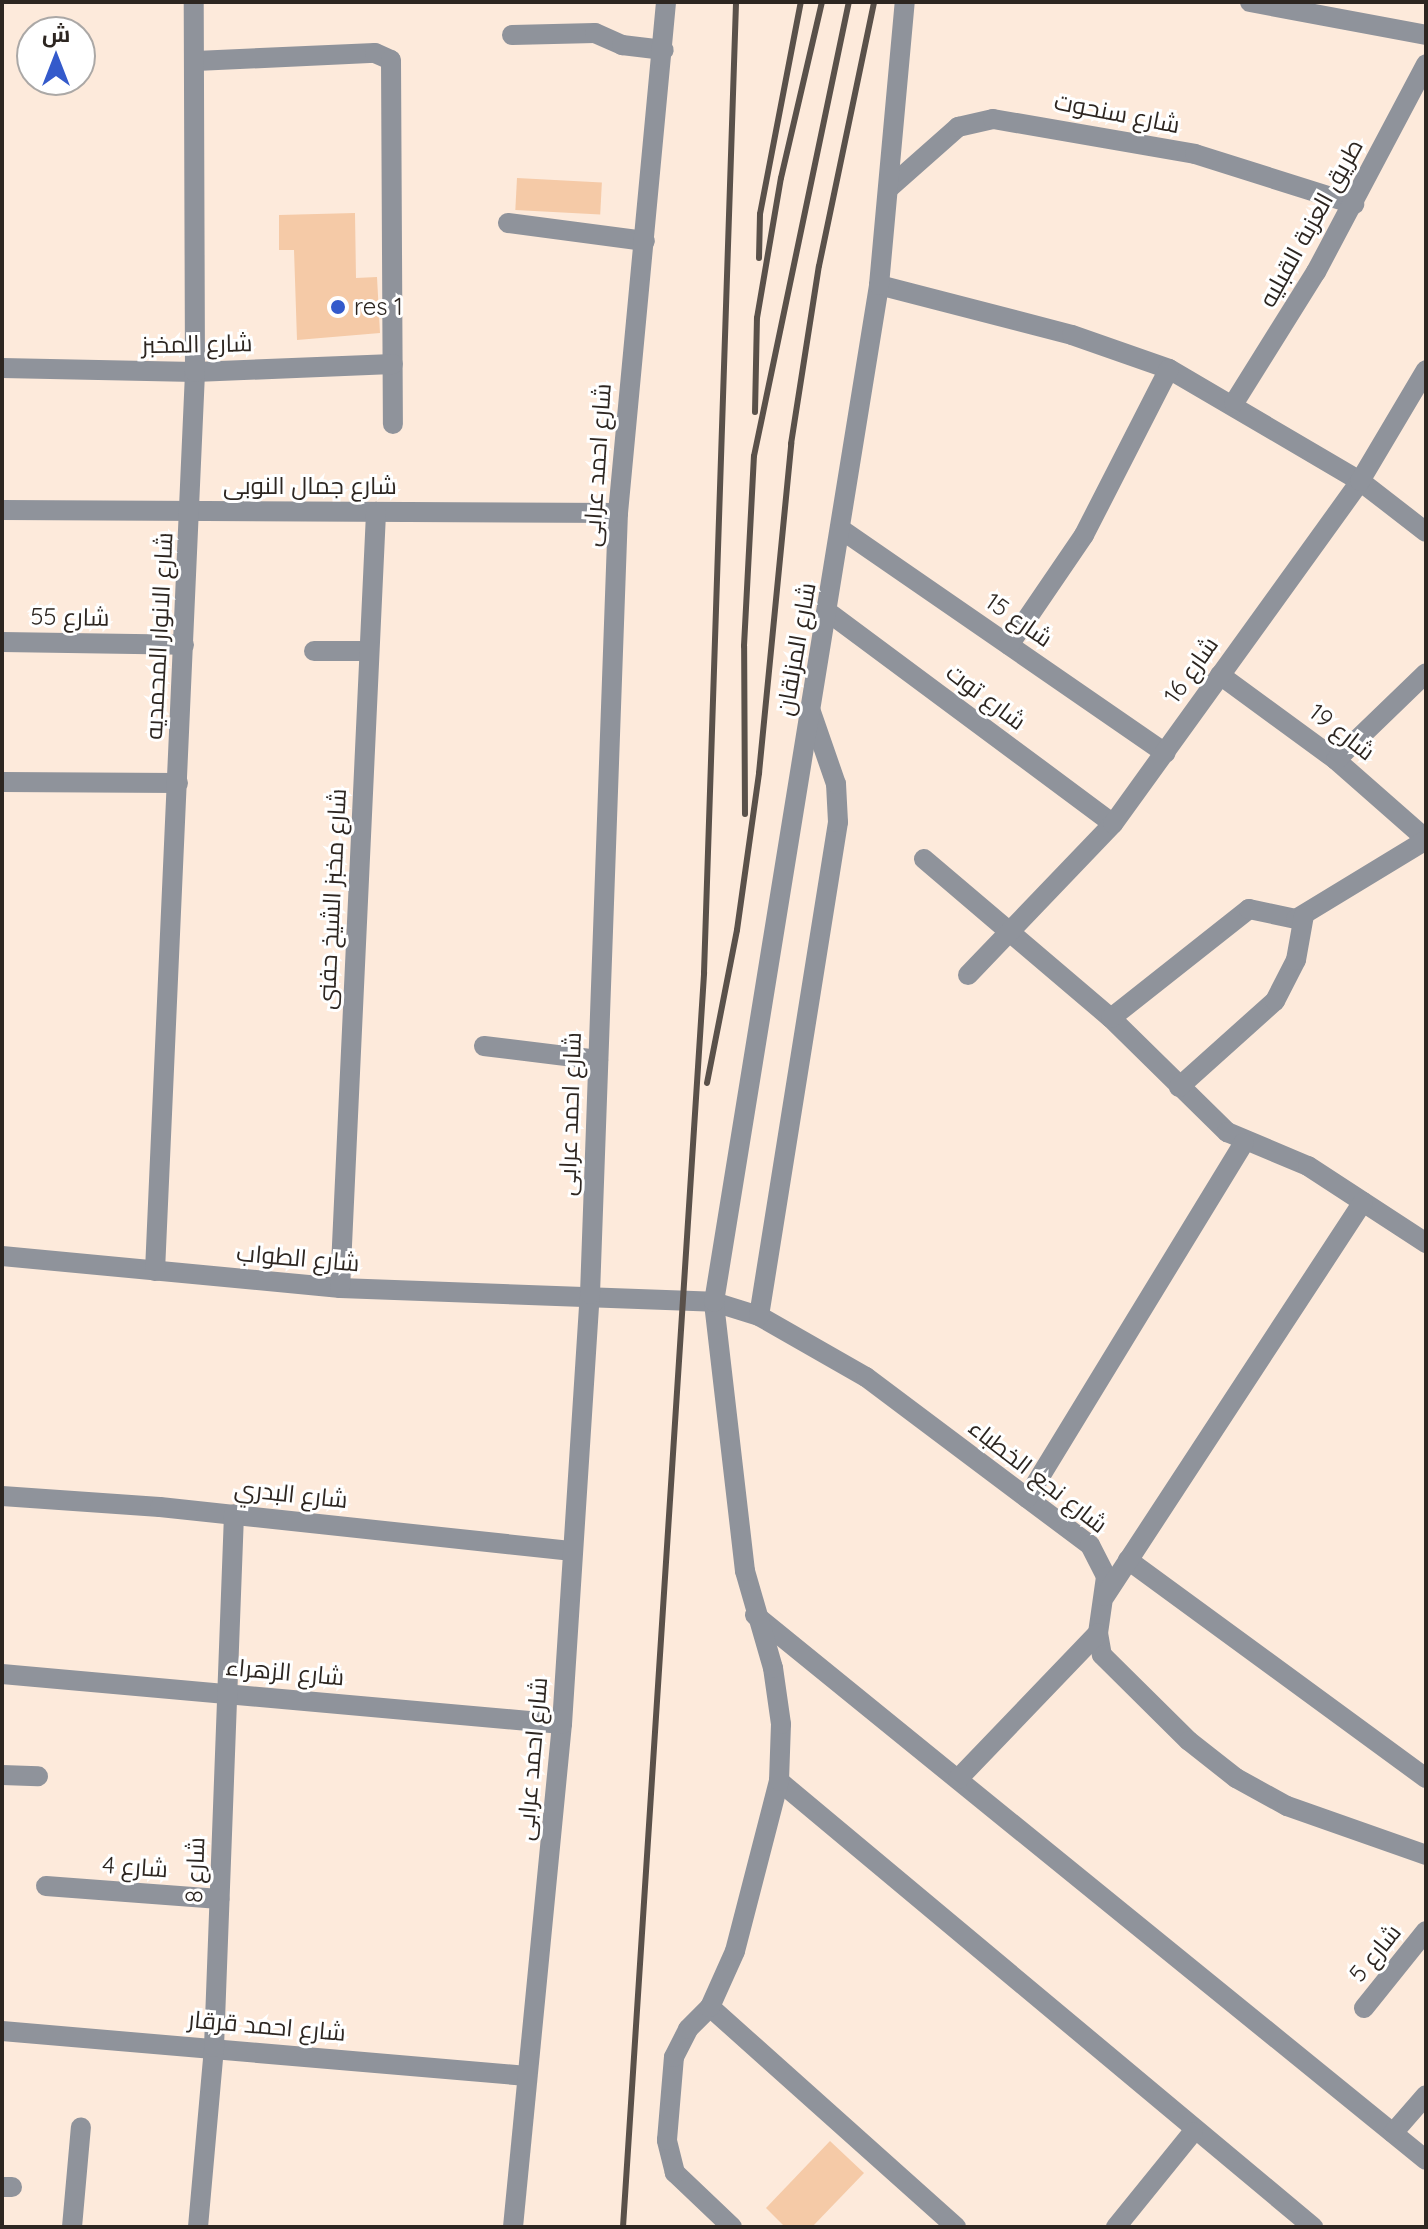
<!DOCTYPE html>
<meta charset="utf-8">
<style>
body{margin:0}
#map{position:relative;width:1428px;height:2229px;overflow:hidden;background:#fdeadb;font-family:Quicksand,Cairo,sans-serif}
div>[style]{position:absolute}
.building>*{inset:0;background:#f5caa7;transform-origin:0 0}
.minor>*{height:20px;margin:-10px;padding:0 10px;transform-origin:10px;border-radius:10px;background:#8f939b}
.rail>*{height:6px;margin:-3px;padding:0 3px;transform-origin:3px;border-radius:3px;background:#5a514a}
.dots>*{width:22px;height:22px;translate:-50% -50%;box-sizing:border-box;border:4px solid #fff;border-radius:50%}
span{translate:-50% -50%;white-space:nowrap;text-align:center;line-height:1.15;-webkit-text-stroke:6px #fff;paint-order:stroke}
.street-label{font-size:24px;color:#2d2621}
.poi-label{font-size:24px;color:#2d2621}
.left{translate:0 -50%;text-align:left}
.frame{position:absolute;inset:0;border:4px solid #2d2621;pointer-events:none}
.north{position:absolute;left:16px;top:16px;width:80px;height:80px;box-sizing:border-box;background:#fff;border:2px solid #aba8a6;border-radius:50%;rotate:0deg;font-size:22px;font-weight:700;line-height:32px;text-align:center;color:#2d2621}
.north::after{content:'';display:block;margin:auto;width:28px;height:36px;background:#345acb;clip-path:polygon(50% 0,100% 100%,50% 72%,0 100%)}
</style>
<div id="map">
<div class="building">
<div style="left:517px;top:178px;width:85px;height:32px;rotate:3deg"></div>
<div style="clip-path:polygon(355px 213px,356px 278px,377px 277px,380px 333px,297px 340px,294px 250px,279px 250px,279px 215px)"></div>
<div style="clip-path:polygon(830px 2141px,864px 2173px,812px 2227px,785px 2227px,766px 2208px)"></div>
</div>
<div class="minor">
<div style="left:1250px;top:2px;width:179px;rotate:10.6deg"></div>
<div style="left:512px;top:35px;width:83px;rotate:-1.4deg"></div>
<div style="left:595px;top:33px;width:30px;rotate:24deg"></div>
<div style="left:622px;top:45px;width:42px;rotate:6.8deg"></div>
<div style="left:196px;top:61px;width:179px;rotate:-2.6deg"></div>
<div style="left:375px;top:53px;width:17px;rotate:24deg"></div>
<div style="left:391px;top:60px;width:364px;rotate:89.7deg"></div>
<div style="left:888px;top:189px;width:94px;rotate:-41.5deg"></div>
<div style="left:958px;top:127px;width:36px;rotate:-13deg"></div>
<div style="left:993px;top:119px;width:205px;rotate:9.8deg"></div>
<div style="left:1195px;top:154px;width:167px;rotate:17.5deg"></div>
<div style="left:508px;top:223px;width:138px;rotate:7.5deg"></div>
<div style="left:879px;top:285px;width:199px;rotate:14.5deg"></div>
<div style="left:1072px;top:335px;width:103px;rotate:19.3deg"></div>
<div style="left:1169px;top:369px;width:221px;rotate:30.4deg"></div>
<div style="left:1360px;top:481px;width:83px;rotate:37.7deg"></div>
<div style="left:2px;top:368px;width:193px;rotate:1.2deg"></div>
<div style="left:195px;top:372px;width:198px;rotate:-2.3deg"></div>
<div style="left:1234px;top:403px;width:155px;rotate:-58deg"></div>
<div style="left:1316px;top:272px;width:235px;rotate:-62.1deg"></div>
<div style="left:2px;top:510px;width:616px;rotate:0.28deg"></div>
<div style="left:842px;top:530px;width:393px;rotate:34.6deg"></div>
<div style="left:828px;top:612px;width:355px;rotate:36.6deg"></div>
<div style="left:2px;top:642px;width:182px;rotate:0.9deg"></div>
<div style="left:1009px;top:645px;width:133px;rotate:-55.7deg"></div>
<div style="left:1084px;top:535px;width:186px;rotate:-62.9deg"></div>
<div style="left:314px;top:651px;width:55px"></div>
<div style="left:1220px;top:675px;width:144px;rotate:36.2deg"></div>
<div style="left:1336px;top:760px;width:120px;rotate:41.3deg"></div>
<div style="left:1336px;top:760px;width:125px;rotate:-44deg"></div>
<div style="left:2px;top:782px;width:176px;rotate:0.3deg"></div>
<div style="left:924px;top:859px;width:245px;rotate:40.4deg"></div>
<div style="left:1111px;top:1018px;width:163px;rotate:44.5deg"></div>
<div style="left:1227px;top:1132px;width:88px;rotate:22.8deg"></div>
<div style="left:1308px;top:1166px;width:141px;rotate:33.1deg"></div>
<div style="left:968px;top:975px;width:209px;rotate:-46.2deg"></div>
<div style="left:1113px;top:824px;width:423px;rotate:-54.2deg"></div>
<div style="left:1360px;top:481px;width:129px;rotate:-59.3deg"></div>
<div style="left:1111px;top:1018px;width:176px;rotate:-38.3deg"></div>
<div style="left:1249px;top:909px;width:48px;rotate:12deg"></div>
<div style="left:1296px;top:919px;width:152px;rotate:-31.3deg"></div>
<div style="left:484px;top:1046px;width:115px;rotate:7deg"></div>
<div style="left:1179px;top:1087px;width:129px;rotate:-41.9deg"></div>
<div style="left:1275px;top:1001px;width:46px;rotate:-62.9deg"></div>
<div style="left:1296px;top:960px;width:46px;rotate:-79.9deg"></div>
<div style="left:2px;top:1256px;width:340px;rotate:5.4deg"></div>
<div style="left:340px;top:1288px;width:374px;rotate:2.1deg"></div>
<div style="left:714px;top:1302px;width:47px;rotate:17.3deg"></div>
<div style="left:759px;top:1316px;width:123px;rotate:29.7deg"></div>
<div style="left:866px;top:1377px;width:280px;rotate:36.9deg"></div>
<div style="left:1090px;top:1545px;width:36px;rotate:63deg"></div>
<div style="left:1106px;top:1577px;width:57px;rotate:98.1deg"></div>
<div style="left:1098px;top:1633px;width:22px;rotate:80deg"></div>
<div style="left:1102px;top:1655px;width:122px;rotate:44.7deg"></div>
<div style="left:1189px;top:1741px;width:60px;rotate:38.2deg"></div>
<div style="left:1236px;top:1778px;width:58px;rotate:28.8deg"></div>
<div style="left:1287px;top:1806px;width:147px;rotate:19.4deg"></div>
<div style="left:155px;top:1271px;width:900px;rotate:-87.45deg"></div>
<div style="left:195px;top:372px;width:370px;rotate:-90.2deg"></div>
<div style="left:340px;top:1288px;width:777px;rotate:-87.34deg"></div>
<div style="left:759px;top:1316px;width:500px;rotate:-80.91deg"></div>
<div style="left:838px;top:822px;width:38px;rotate:-93deg"></div>
<div style="left:836px;top:784px;width:76px;rotate:-109.1deg"></div>
<div style="left:2px;top:1496px;width:158px;rotate:4deg"></div>
<div style="left:160px;top:1507px;width:415px;rotate:6.1deg"></div>
<div style="left:1027px;top:1498px;width:416px;rotate:-58.6deg"></div>
<div style="left:1128px;top:1560px;width:369px;rotate:36.2deg"></div>
<div style="left:1105px;top:1596px;width:471px;rotate:-56.8deg"></div>
<div style="left:755px;top:1615px;width:864px;rotate:39.08deg"></div>
<div style="left:2px;top:1674px;width:562px;rotate:5.1deg"></div>
<div style="left:2px;top:1775px;width:36px;rotate:2deg"></div>
<div style="left:958px;top:1779px;width:202px;rotate:-46.2deg"></div>
<div style="left:779px;top:1781px;width:696px;rotate:39.87deg"></div>
<div style="left:46px;top:1886px;width:174px;rotate:4.3deg"></div>
<div style="left:710px;top:2007px;width:330px;rotate:41.8deg"></div>
<div style="left:1364px;top:2008px;width:99px;rotate:-51.2deg"></div>
<div style="left:2px;top:2031px;width:527px;rotate:4.9deg"></div>
<div style="left:1393px;top:2133px;width:50px;rotate:-49deg"></div>
<div style="left:2px;top:2187px;width:10px"></div>
<div style="left:72px;top:2227px;width:100px;rotate:-84.9deg"></div>
<div style="left:198px;top:2227px;width:181px;rotate:-84.9deg"></div>
<div style="left:214px;top:2047px;width:533px;rotate:-87.85deg"></div>
<div style="left:513px;top:2227px;width:505px;rotate:-84.44deg"></div>
<div style="left:562px;top:1724px;width:431px;rotate:-86.3deg"></div>
<div style="left:590px;top:1294px;width:782px;rotate:-87.95deg"></div>
<div style="left:618px;top:513px;width:513px;rotate:-84.63deg"></div>
<div style="left:732px;top:2227px;width:79px;rotate:-136.5deg"></div>
<div style="left:675px;top:2173px;width:34px;rotate:-104deg"></div>
<div style="left:667px;top:2140px;width:83px;rotate:-85.2deg"></div>
<div style="left:674px;top:2057px;width:31px;rotate:-63deg"></div>
<div style="left:688px;top:2029px;width:31px;rotate:-45deg"></div>
<div style="left:710px;top:2007px;width:61px;rotate:-65.9deg"></div>
<div style="left:735px;top:1951px;width:176px;rotate:-75.5deg"></div>
<div style="left:779px;top:1781px;width:57px;rotate:-88deg"></div>
<div style="left:781px;top:1724px;width:57px;rotate:-98.1deg"></div>
<div style="left:773px;top:1668px;width:101px;rotate:-106.1deg"></div>
<div style="left:745px;top:1571px;width:271px;rotate:-96.6deg"></div>
<div style="left:714px;top:1302px;width:1030px;rotate:-80.78deg"></div>
<div style="left:879px;top:285px;width:284px;rotate:-84.8deg"></div>
<div style="left:1116px;top:2227px;width:122px;rotate:-51deg"></div>
</div>
<div class="rail">
<div style="left:759px;top:258px;width:44px;rotate:-88.7deg"></div>
<div style="left:760px;top:214px;width:216px;rotate:-79.1deg"></div>
<div style="left:755px;top:412px;width:94px;rotate:-88.8deg"></div>
<div style="left:757px;top:318px;width:142px;rotate:-80.3deg"></div>
<div style="left:781px;top:178px;width:181px;rotate:-76.9deg"></div>
<div style="left:745px;top:814px;width:168px;rotate:-90.3deg"></div>
<div style="left:744px;top:646px;width:190px;rotate:-87deg"></div>
<div style="left:754px;top:456px;width:464px;rotate:-78.2deg"></div>
<div style="left:707px;top:1083px;width:156px;rotate:-78.9deg"></div>
<div style="left:737px;top:930px;width:159px;rotate:-82deg"></div>
<div style="left:759px;top:773px;width:331px;rotate:-84.4deg"></div>
<div style="left:791px;top:444px;width:180px;rotate:-81.1deg"></div>
<div style="left:819px;top:266px;width:270px;rotate:-78.2deg"></div>
<div style="left:623px;top:2227px;width:1257px;rotate:-86.3deg"></div>
<div style="left:704px;top:973px;width:972px;rotate:-88.11deg"></div>
</div>
<div class="dots">
<div style="left:338px;top:307px;background:#345acb"></div>
</div>
<div class="street-label">
<span style="left:1117px;top:113px;rotate:11deg">شارع سنحوت</span>
<span style="left:1311px;top:223px;rotate:-61deg">طريق العزبة القبليه</span>
<span style="left:197px;top:344px;rotate:-1deg">شارع المخبز</span>
<span style="left:597px;top:465px;rotate:-86deg">شارع احمد عرابى</span>
<span style="left:310px;top:486px">شارع جمال النوبى</span>
<span style="left:70px;top:617px;rotate:1deg">شارع 55</span>
<span style="left:1019px;top:620px;rotate:35deg">شارع 15</span>
<span style="left:159px;top:636px;rotate:-87deg">شارع الانوار المحمديه</span>
<span style="left:796px;top:649px;rotate:-80deg">شارع المزلقان</span>
<span style="left:1191px;top:670px;rotate:-55deg">شارع 16</span>
<span style="left:986px;top:697px;rotate:37deg">شارع توت</span>
<span style="left:1342px;top:732px;rotate:38deg">شارع 19</span>
<span style="left:332px;top:899px;rotate:-87deg">شارع مخبز الشيخ حفنى</span>
<span style="left:570px;top:1114px;rotate:-88deg">شارع احمد عرابى</span>
<span style="left:298px;top:1258px;rotate:5deg">شارع الطواب</span>
<span style="left:1038px;top:1476px;rotate:38deg">شارع نجع الخطباء</span>
<span style="left:291px;top:1494px;rotate:6deg">شارع البدري</span>
<span style="left:285px;top:1672px;rotate:5deg">شارع الزهراء</span>
<span style="left:532px;top:1759px;rotate:-85deg">شارع احمد عرابى</span>
<span style="left:135px;top:1867px;rotate:4deg">شارع 4</span>
<span style="left:195px;top:1870px;rotate:-88deg">شارع 8</span>
<span style="left:1375px;top:1953px;rotate:-51deg">شارع 5</span>
<span style="left:267px;top:2026px;rotate:5deg">شارع احمد قرقار</span>
</div>
<div class="poi-label">
<span class="left" style="left:354px;top:307px">res 1</span>
</div>
<div class="frame"></div>
<div class="north">ش</div>
</div>
